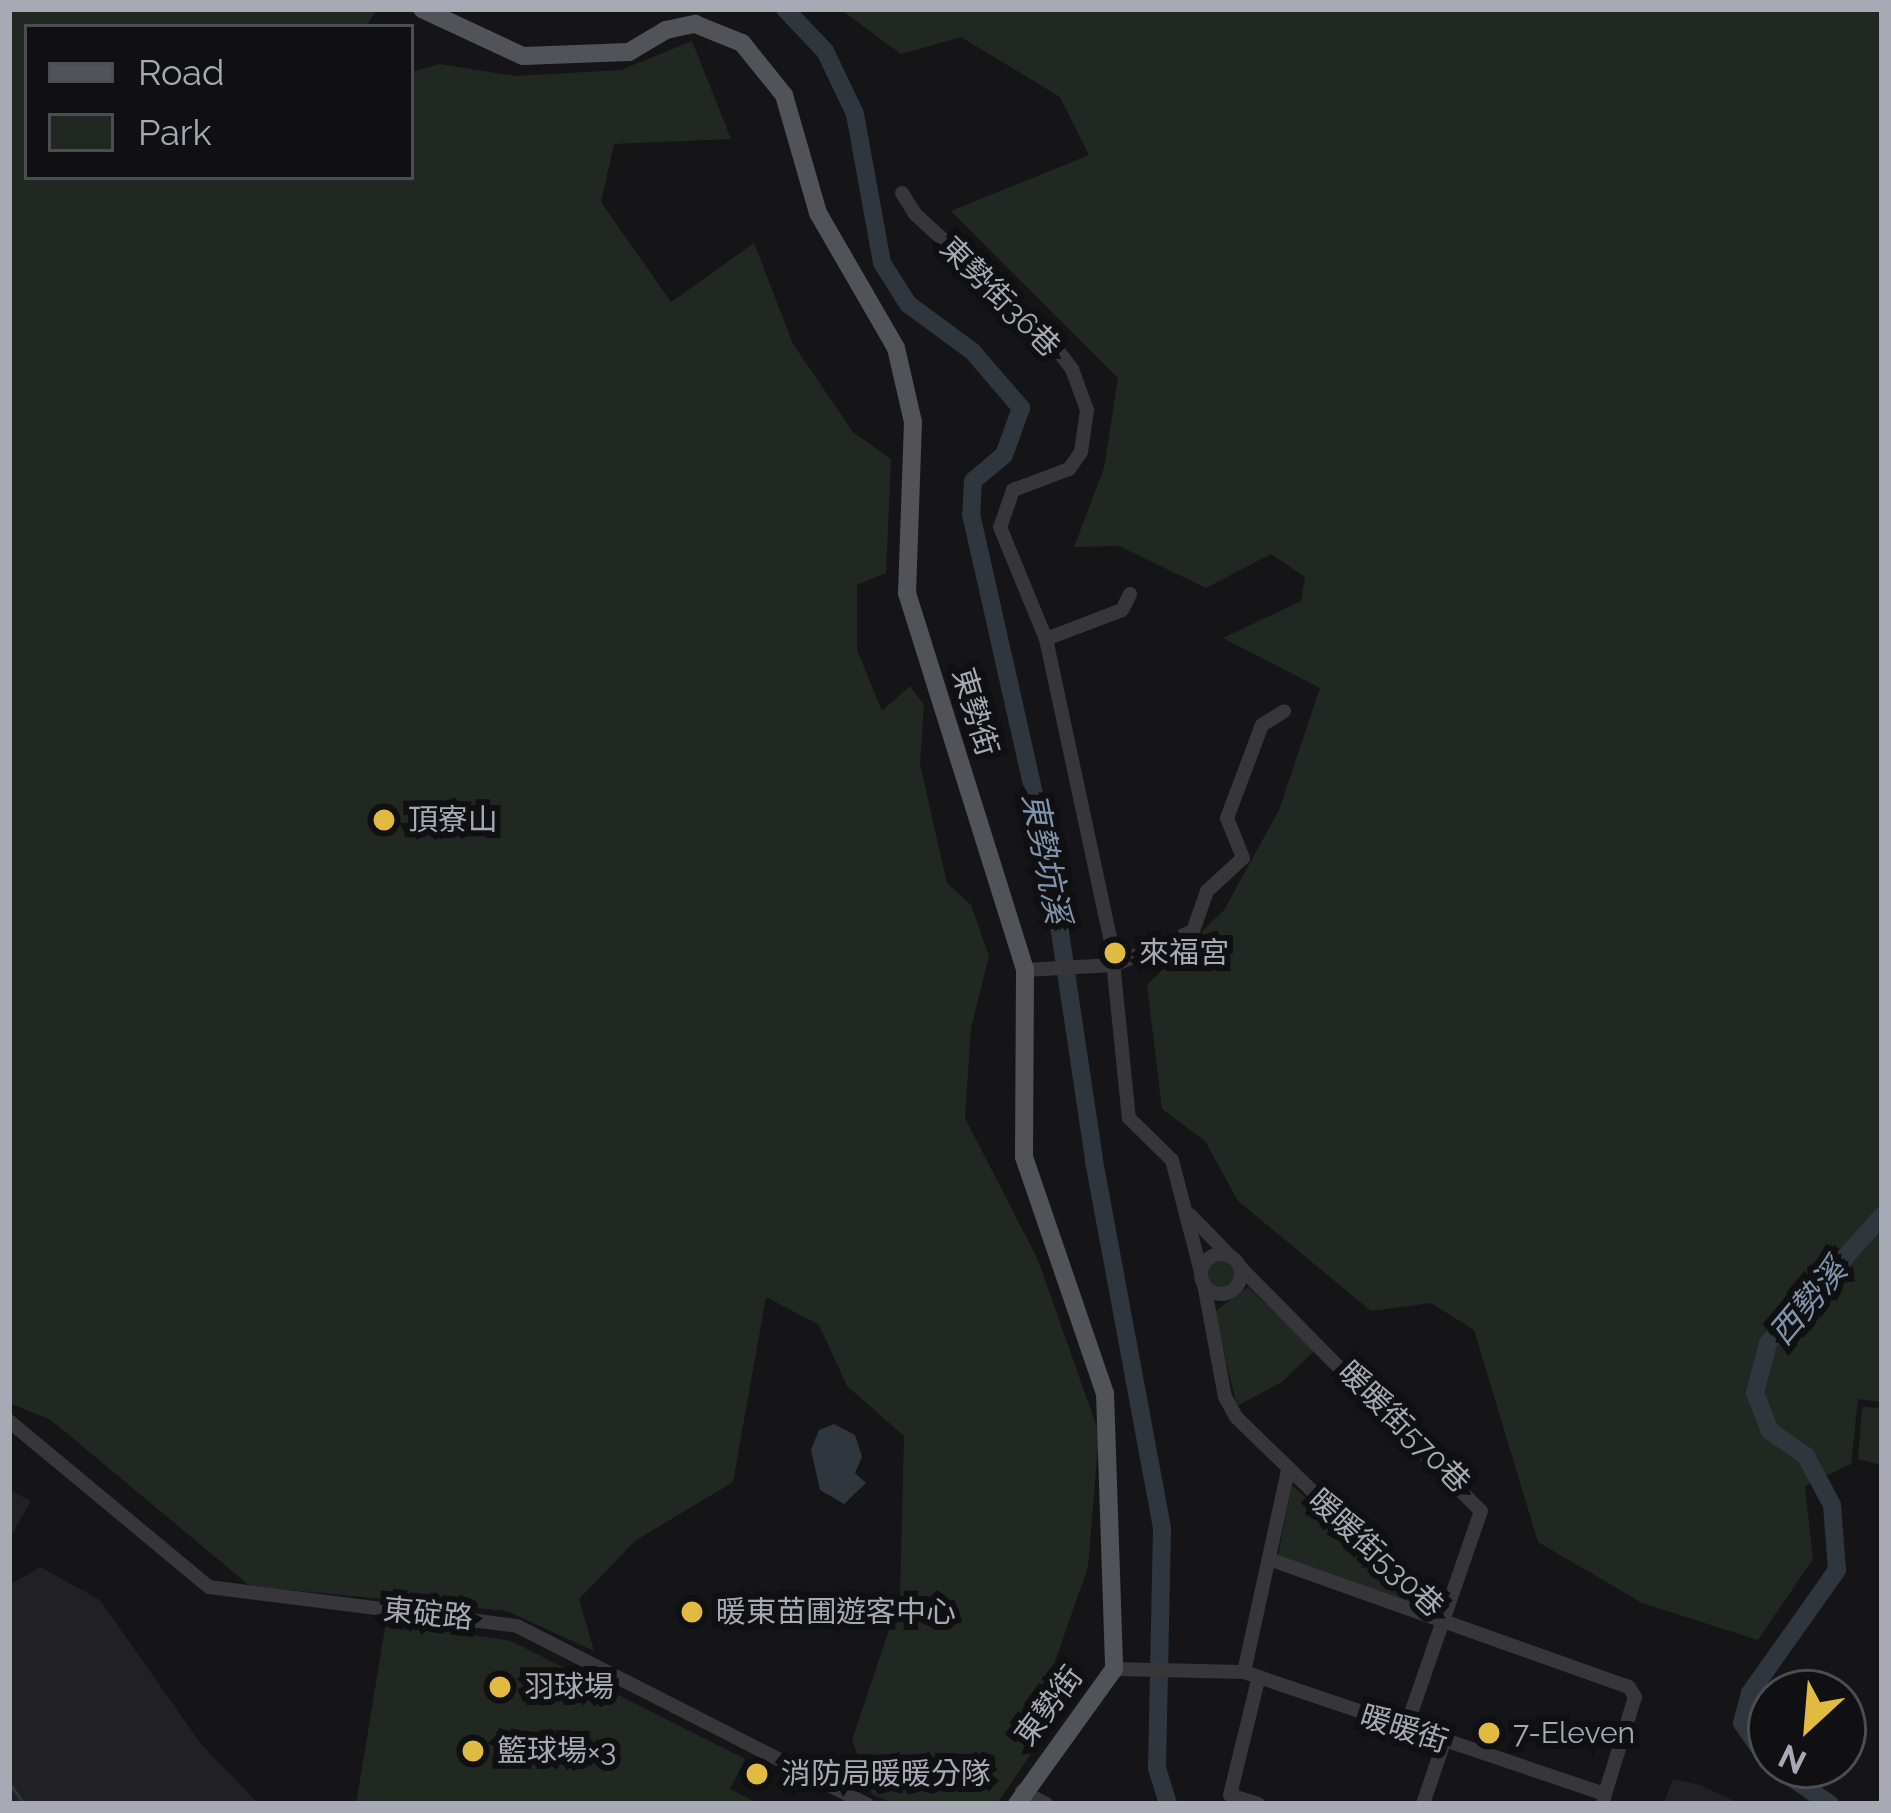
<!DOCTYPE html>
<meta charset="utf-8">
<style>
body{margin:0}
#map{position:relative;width:1891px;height:1813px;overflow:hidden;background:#151416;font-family:Raleway,"Noto Sans TC",sans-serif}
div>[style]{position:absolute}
.built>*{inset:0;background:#212123}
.green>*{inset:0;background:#212822}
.round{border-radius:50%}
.water>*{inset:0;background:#2f363e}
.stream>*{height:3px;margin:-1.5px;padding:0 1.5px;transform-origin:1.5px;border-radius:1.5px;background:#2f363e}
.river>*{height:18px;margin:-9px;padding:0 9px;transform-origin:9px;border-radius:9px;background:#2f363e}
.minor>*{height:14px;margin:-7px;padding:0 7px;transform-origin:7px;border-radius:7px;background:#36363b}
.minor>.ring{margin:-7px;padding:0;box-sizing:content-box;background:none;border:14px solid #36363b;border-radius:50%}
.major>*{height:18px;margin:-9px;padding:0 9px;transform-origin:9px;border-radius:9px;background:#525359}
.dots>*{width:33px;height:33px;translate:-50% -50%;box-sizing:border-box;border:6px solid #100f11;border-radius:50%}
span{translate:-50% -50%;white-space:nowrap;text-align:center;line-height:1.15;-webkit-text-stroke:12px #100f11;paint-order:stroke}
.street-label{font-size:30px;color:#a7aab5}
.poi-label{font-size:30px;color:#a7aab5}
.left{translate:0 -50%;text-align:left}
.water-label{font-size:33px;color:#8194ad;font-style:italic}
.frame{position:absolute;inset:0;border:12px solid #a7aab5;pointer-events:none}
.legend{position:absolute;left:24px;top:24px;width:390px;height:156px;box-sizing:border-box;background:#100f11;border:3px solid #4c4d53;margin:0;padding:15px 21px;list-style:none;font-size:36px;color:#a7aab5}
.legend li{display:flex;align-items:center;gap:24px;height:60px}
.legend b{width:60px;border:3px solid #4c4d53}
.north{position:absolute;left:1747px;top:1669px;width:120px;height:120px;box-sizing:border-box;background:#100f11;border:3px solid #4c4d53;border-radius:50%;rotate:206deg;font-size:33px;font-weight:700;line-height:48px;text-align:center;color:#a7aab5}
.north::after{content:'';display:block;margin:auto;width:42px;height:54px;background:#e1bb41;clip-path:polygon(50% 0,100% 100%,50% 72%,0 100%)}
</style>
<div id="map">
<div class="built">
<div style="clip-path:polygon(9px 1490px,31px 1501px,9px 1540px)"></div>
<div style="clip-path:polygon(40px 1567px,100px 1600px,201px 1744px,259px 1804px,9px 1804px,9px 1585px)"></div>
<div style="clip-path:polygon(1673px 1779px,1700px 1785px,1741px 1804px,1663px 1804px)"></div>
</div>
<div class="green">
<div style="clip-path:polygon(9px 9px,377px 9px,366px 27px,27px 27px,27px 177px,411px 177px,411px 72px,440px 64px,515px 76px,621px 70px,692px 41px,731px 139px,614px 144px,601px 202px,671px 302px,754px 243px,793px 344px,853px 432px,891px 459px,886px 573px,857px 585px,857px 650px,882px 711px,910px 686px,924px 705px,920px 764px,947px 883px,971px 905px,989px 956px,971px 1028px,965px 1118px,1038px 1260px,1099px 1433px,1088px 1567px,1054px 1664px,1082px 1678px,997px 1804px,894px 1804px,872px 1794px,852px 1740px,900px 1597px,904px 1436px,847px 1386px,819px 1325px,766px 1297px,733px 1482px,635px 1541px,579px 1599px,594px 1651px,507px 1611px,250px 1586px,51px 1420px,9px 1403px)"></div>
<div style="clip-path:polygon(840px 9px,1882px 9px,1882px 1402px,1858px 1399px,1851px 1464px,1805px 1486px,1813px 1559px,1758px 1640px,1642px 1603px,1538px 1542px,1474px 1330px,1431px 1303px,1371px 1311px,1238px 1201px,1205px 1141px,1162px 1109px,1147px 985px,1224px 910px,1279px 810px,1320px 688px,1223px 638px,1301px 601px,1305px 577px,1271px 554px,1206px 588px,1119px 546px,1074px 547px,1104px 468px,1118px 378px,951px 211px,1089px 155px,1060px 97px,961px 37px,901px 54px)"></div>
<div class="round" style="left:1207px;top:1260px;width:28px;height:28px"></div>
<div style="clip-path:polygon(1248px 1287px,1315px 1350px,1282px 1382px,1237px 1406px,1214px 1312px)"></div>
<div style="clip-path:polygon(1862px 1407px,1882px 1408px,1882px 1465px,1858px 1459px)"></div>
<div style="clip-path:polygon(1292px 1485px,1426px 1608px,1278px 1555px)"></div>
<div style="clip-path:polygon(386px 1622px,511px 1641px,745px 1759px,730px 1789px,759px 1804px,356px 1804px)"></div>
</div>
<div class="water">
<div style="clip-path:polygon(834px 1424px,855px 1435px,862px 1457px,855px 1473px,866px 1483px,844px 1504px,820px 1490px,811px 1450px,819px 1430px)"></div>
</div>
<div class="stream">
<div style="left:9px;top:1783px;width:26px;rotate:54deg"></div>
</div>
<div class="river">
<div style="left:785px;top:9px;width:58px;rotate:46.4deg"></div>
<div style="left:825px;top:51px;width:70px;rotate:64.5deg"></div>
<div style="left:855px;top:114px;width:151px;rotate:79.7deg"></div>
<div style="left:882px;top:263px;width:49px;rotate:57.6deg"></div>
<div style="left:908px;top:304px;width:81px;rotate:36.4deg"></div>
<div style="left:973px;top:352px;width:74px;rotate:49.4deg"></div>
<div style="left:1021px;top:408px;width:50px;rotate:109.9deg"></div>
<div style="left:1004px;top:455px;width:40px;rotate:140deg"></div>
<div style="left:973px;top:481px;width:33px;rotate:93deg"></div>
<div style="left:971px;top:514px;width:360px;rotate:77.3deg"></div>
<div style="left:1050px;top:865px;width:299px;rotate:81.5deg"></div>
<div style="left:1094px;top:1161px;width:374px;rotate:79.5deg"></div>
<div style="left:1162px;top:1529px;width:239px;rotate:91.2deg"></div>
<div style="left:1157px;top:1768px;width:38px;rotate:73deg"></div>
<div style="left:1771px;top:1764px;width:50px;rotate:-125.3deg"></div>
<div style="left:1742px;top:1723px;width:31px;rotate:-75deg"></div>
<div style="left:1750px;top:1693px;width:151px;rotate:-54.7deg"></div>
<div style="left:1837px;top:1570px;width:65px;rotate:-94.4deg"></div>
<div style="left:1832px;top:1505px;width:55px;rotate:-118deg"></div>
<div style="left:1806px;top:1456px;width:44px;rotate:-145.2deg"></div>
<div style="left:1770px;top:1431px;width:41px;rotate:-111.5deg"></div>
<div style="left:1755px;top:1393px;width:52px;rotate:-75.4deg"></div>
<div style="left:1768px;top:1343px;width:171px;rotate:-48.1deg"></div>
<div style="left:1773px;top:1765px;width:69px;rotate:34.4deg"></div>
</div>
<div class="minor">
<div style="left:902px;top:193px;width:25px;rotate:58deg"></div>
<div style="left:915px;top:214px;width:175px;rotate:42.5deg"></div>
<div style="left:1044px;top:332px;width:46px;rotate:52.9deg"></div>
<div style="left:1072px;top:369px;width:44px;rotate:69.9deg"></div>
<div style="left:1087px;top:410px;width:42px;rotate:98.1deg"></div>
<div style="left:1081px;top:452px;width:21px;rotate:125deg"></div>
<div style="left:1069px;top:469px;width:60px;rotate:159.4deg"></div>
<div style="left:1013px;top:490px;width:39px;rotate:109deg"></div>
<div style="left:1000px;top:527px;width:121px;rotate:67.7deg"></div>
<div style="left:1046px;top:639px;width:310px;rotate:77.9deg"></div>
<div style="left:1111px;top:942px;width:177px;rotate:84.2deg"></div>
<div style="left:1129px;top:1118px;width:60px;rotate:44.3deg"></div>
<div style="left:1172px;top:1160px;width:116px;rotate:75.5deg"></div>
<div style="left:1046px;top:639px;width:81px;rotate:-20.9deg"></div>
<div style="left:1122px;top:610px;width:18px;rotate:-63deg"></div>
<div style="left:1025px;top:970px;width:89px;rotate:-3.2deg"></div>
<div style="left:1114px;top:965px;width:86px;rotate:-23.3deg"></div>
<div style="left:1193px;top:931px;width:42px;rotate:-70.7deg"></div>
<div style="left:1207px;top:891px;width:49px;rotate:-42.5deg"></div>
<div style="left:1243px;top:858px;width:43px;rotate:-111.8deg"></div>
<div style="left:1227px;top:818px;width:99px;rotate:-69.4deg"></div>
<div style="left:1262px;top:725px;width:26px;rotate:-32deg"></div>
<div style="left:1190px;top:1215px;width:56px;rotate:45.7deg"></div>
<div class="ring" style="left:1201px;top:1254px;width:26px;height:26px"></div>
<div style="left:1239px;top:1266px;width:344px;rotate:45.4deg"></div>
<div style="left:1481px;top:1511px;width:232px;rotate:109.1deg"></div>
<div style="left:1204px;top:1284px;width:115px;rotate:79.5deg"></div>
<div style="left:1225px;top:1397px;width:23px;rotate:61deg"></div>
<div style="left:1236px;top:1417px;width:287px;rotate:44.2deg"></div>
<div style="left:9px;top:1421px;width:260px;rotate:39.7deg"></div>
<div style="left:209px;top:1587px;width:310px;rotate:7.2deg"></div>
<div style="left:517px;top:1626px;width:393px;rotate:27deg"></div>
<div style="left:1272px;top:1560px;width:379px;rotate:19.6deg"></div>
<div style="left:1629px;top:1687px;width:12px;rotate:59deg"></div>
<div style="left:1635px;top:1697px;width:102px;rotate:107.2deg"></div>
<div style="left:1114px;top:1669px;width:130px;rotate:1.3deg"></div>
<div style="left:1244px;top:1672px;width:381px;rotate:18.7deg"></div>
<div style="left:1605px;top:1794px;width:10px;rotate:101deg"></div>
<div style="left:1244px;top:1672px;width:206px;rotate:-77.7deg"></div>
<div style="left:1022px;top:1791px;width:27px;rotate:28deg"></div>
<div style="left:1258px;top:1804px;width:29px;rotate:-162deg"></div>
<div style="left:1230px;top:1795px;width:118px;rotate:-76.3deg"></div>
<div style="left:1423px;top:1804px;width:65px;rotate:-71.3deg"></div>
</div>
<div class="major">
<div style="left:422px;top:9px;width:111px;rotate:25deg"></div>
<div style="left:523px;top:56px;width:106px;rotate:-2.2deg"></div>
<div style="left:629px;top:52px;width:43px;rotate:-30.7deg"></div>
<div style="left:666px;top:30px;width:30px;rotate:-12deg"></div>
<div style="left:695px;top:24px;width:51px;rotate:22deg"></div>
<div style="left:742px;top:43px;width:67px;rotate:51.1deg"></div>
<div style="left:784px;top:95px;width:123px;rotate:73.9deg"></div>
<div style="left:818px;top:213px;width:156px;rotate:60deg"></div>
<div style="left:896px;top:348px;width:76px;rotate:77.1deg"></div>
<div style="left:913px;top:422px;width:171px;rotate:92deg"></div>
<div style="left:907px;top:593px;width:395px;rotate:72.6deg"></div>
<div style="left:1025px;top:970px;width:187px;rotate:90.3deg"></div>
<div style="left:1024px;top:1157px;width:250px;rotate:71.1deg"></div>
<div style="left:1105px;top:1393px;width:276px;rotate:88.1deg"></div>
<div style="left:1114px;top:1669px;width:166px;rotate:125.7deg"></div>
</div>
<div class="dots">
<div style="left:384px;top:820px;background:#e1bb41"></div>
<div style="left:1115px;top:953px;background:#e1bb41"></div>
<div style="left:692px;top:1612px;background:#e1bb41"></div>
<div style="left:500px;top:1687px;background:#e1bb41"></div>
<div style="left:1489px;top:1733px;background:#e1bb41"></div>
<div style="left:473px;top:1751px;background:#e1bb41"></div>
<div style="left:757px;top:1774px;background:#e1bb41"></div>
</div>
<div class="street-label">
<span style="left:1000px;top:297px;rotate:45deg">東勢街36巷</span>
<span style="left:975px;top:712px;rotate:73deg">東勢街</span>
<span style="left:1404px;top:1427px;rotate:45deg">暖暖街570巷</span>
<span style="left:1376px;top:1553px;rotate:43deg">暖暖街530巷</span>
<span style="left:428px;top:1614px;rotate:6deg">東碇路</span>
<span style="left:1049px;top:1706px;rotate:-53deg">東勢街</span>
<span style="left:1404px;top:1729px;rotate:18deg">暖暖街</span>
</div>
<div class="poi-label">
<span class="left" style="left:408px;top:820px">頂寮山</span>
<span class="left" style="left:1139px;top:953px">來福宮</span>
<span class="left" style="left:716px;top:1612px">暖東苗圃遊客中心</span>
<span class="left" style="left:524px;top:1687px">羽球場</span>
<span class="left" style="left:1513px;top:1733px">7-Eleven</span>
<span class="left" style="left:497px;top:1751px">籃球場×3</span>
<span class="left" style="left:781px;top:1774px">消防局暖暖分隊</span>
</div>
<div class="water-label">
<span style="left:1046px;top:858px;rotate:79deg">東勢坑溪</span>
<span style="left:1808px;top:1302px;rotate:-50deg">西勢溪</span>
</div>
<div class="frame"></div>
<ul class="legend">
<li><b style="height:15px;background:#525359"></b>Road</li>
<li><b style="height:33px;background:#212822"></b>Park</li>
</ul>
<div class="north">N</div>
</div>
